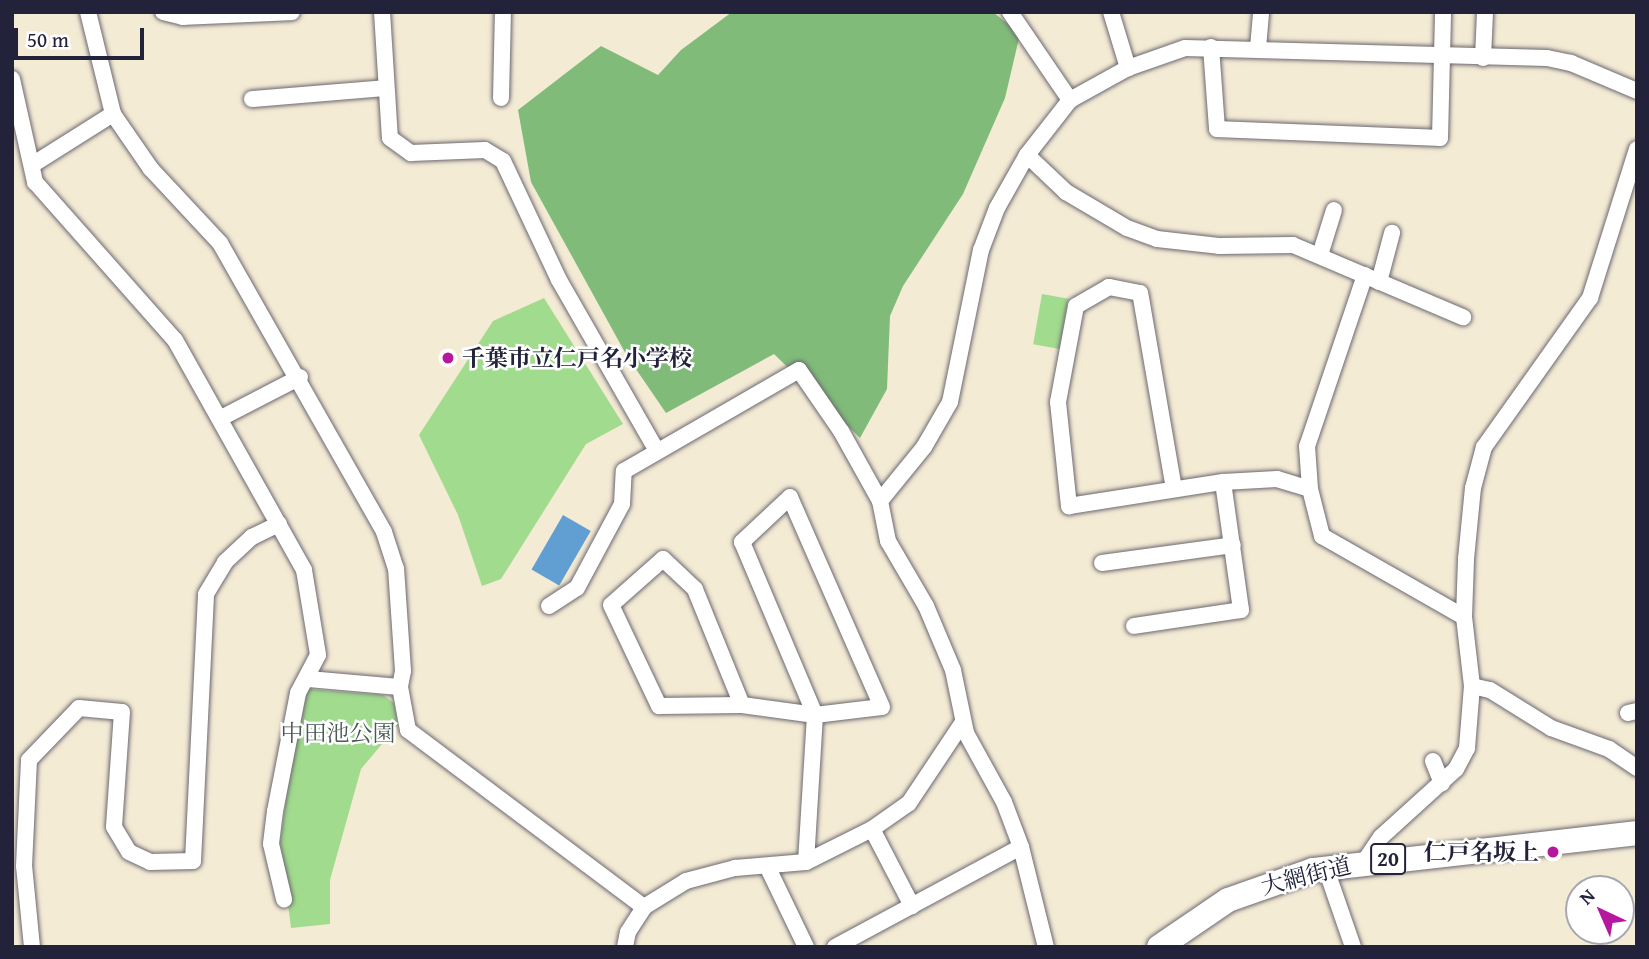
<!DOCTYPE html>
<meta charset="utf-8">
<style>
body{margin:0}
#map{position:relative;width:1649px;height:959px;overflow:hidden;background:#f4ebd5;font-family:"Gentium Book Plus","Noto Serif JP",serif}
div>[style]{position:absolute}
.green>*{inset:0;background:#a1db8e;transform-origin:0 0}
.forest>*{inset:0;background:#80bb79}
.water>*{inset:0;background:#619ed2;transform-origin:0 0}
.roads{filter:drop-shadow(0 0 2px #6c6871) drop-shadow(0 0 2px #6c6871)}
.street>*{height:16px;margin:-8px;padding:0 8px;transform-origin:8px;border-radius:8px;background:#fff}
.primary>*{height:24px;margin:-12px;padding:0 12px;transform-origin:12px;border-radius:12px;background:#fff}
.dots>*{width:19px;height:19px;translate:-50% -50%;box-sizing:border-box;border:4px solid #fff;border-radius:50%}
span{translate:-50% -50%;white-space:nowrap;text-align:center;line-height:1.15;-webkit-text-stroke:5px #fff;paint-order:stroke}
.shield-label span{padding:2px 5px;background:#fff;border:2px solid;border-radius:5px;-webkit-text-stroke-width:0}
.shield-label{font-size:21px;color:#22223b;font-weight:700}
.poi-label{font-size:23px;color:#22223b;font-weight:700}
.left{translate:0 -50%;text-align:left}
.right{translate:-100% -50%;text-align:right}
.park-label{font-size:23px;color:#485a54}
.street-label{font-size:23px;color:#22223b}
.frame{position:absolute;inset:0;border:14px solid #22223b;pointer-events:none}
.north{position:absolute;left:1565px;top:875px;width:70px;height:70px;box-sizing:border-box;background:#fff;border:2px solid #a7a7b1;border-radius:50%;rotate:316deg;font-size:19px;font-weight:700;line-height:28px;text-align:center;color:#22223b}
.north::after{content:'';display:block;margin:auto;width:24px;height:32px;background:#b5179e;clip-path:polygon(50% 0,100% 100%,50% 72%,0 100%)}
.scale{position:absolute;left:14px;top:28px;width:130px;height:32px;box-sizing:border-box;border:4px solid #22223b;border-top:0;padding-left:9px;font-size:21px;line-height:24px;white-space:nowrap;color:#22223b;-webkit-text-stroke:5px #fff;paint-order:stroke}
</style>
<div id="map">
<div class="green">
<div style="left:1042px;top:294px;width:27px;height:51px;rotate:10deg"></div>
<div style="clip-path:polygon(544px 298px,623px 424px,586px 444px,501px 579px,482px 586px,458px 515px,419px 435px,493px 321px)"></div>
<div style="clip-path:polygon(308px 689px,383px 695px,394px 703px,398px 725px,361px 769px,330px 880px,330px 924px,291px 928px,280px 842px,293px 752px)"></div>
</div>
<div class="forest">
<div style="clip-path:polygon(732px 12px,993px 12px,1020px 34px,1005px 98px,963px 194px,903px 286px,890px 316px,887px 389px,860px 438px,774px 354px,666px 413px,627px 356px,531px 182px,518px 110px,601px 46px,658px 75px,681px 50px)"></div>
</div>
<div class="water">
<div style="left:563px;top:515px;width:32px;height:63px;rotate:30deg"></div>
</div>
<div class="roads">
<div class="street">
<div style="left:88px;top:12px;width:105px;rotate:76.2deg"></div>
<div style="left:113px;top:114px;width:67px;rotate:55.4deg"></div>
<div style="left:151px;top:169px;width:101px;rotate:47deg"></div>
<div style="left:220px;top:243px;width:332px;rotate:60.4deg"></div>
<div style="left:384px;top:532px;width:38px;rotate:72deg"></div>
<div style="left:396px;top:568px;width:103px;rotate:86.1deg"></div>
<div style="left:403px;top:671px;width:16px;rotate:101deg"></div>
<div style="left:400px;top:687px;width:44px;rotate:79.5deg"></div>
<div style="left:408px;top:730px;width:295px;rotate:36.9deg"></div>
<div style="left:163px;top:12px;width:21px;rotate:14deg"></div>
<div style="left:183px;top:17px;width:109px;rotate:-2.6deg"></div>
<div style="left:382px;top:12px;width:126px;rotate:86.4deg"></div>
<div style="left:390px;top:138px;width:26px;rotate:36deg"></div>
<div style="left:411px;top:153px;width:74px;rotate:-2.3deg"></div>
<div style="left:485px;top:150px;width:21px;rotate:31deg"></div>
<div style="left:503px;top:161px;width:132px;rotate:64.8deg"></div>
<div style="left:559px;top:280px;width:197px;rotate:60.2deg"></div>
<div style="left:1010px;top:12px;width:107px;rotate:55.7deg"></div>
<div style="left:1111px;top:12px;width:59px;rotate:73.1deg"></div>
<div style="left:1211px;top:47px;width:82px;rotate:85.8deg"></div>
<div style="left:1217px;top:129px;width:223px;rotate:2.3deg"></div>
<div style="left:1440px;top:138px;width:126px;rotate:-88.6deg"></div>
<div style="left:1258px;top:48px;width:36px;rotate:-85deg"></div>
<div style="left:1483px;top:58px;width:46px;rotate:-87.5deg"></div>
<div style="left:12px;top:79px;width:106px;rotate:77.4deg"></div>
<div style="left:35px;top:182px;width:211px;rotate:48.5deg"></div>
<div style="left:175px;top:340px;width:264px;rotate:60.7deg"></div>
<div style="left:304px;top:570px;width:86px;rotate:80.6deg"></div>
<div style="left:318px;top:655px;width:43px;rotate:117.8deg"></div>
<div style="left:298px;top:693px;width:120px;rotate:101deg"></div>
<div style="left:275px;top:811px;width:33px;rotate:97deg"></div>
<div style="left:271px;top:844px;width:57px;rotate:76.7deg"></div>
<div style="left:501px;top:98px;width:86px;rotate:-88.7deg"></div>
<div style="left:252px;top:99px;width:134px;rotate:-4.7deg"></div>
<div style="left:1027px;top:155px;width:54px;rotate:43.5deg"></div>
<div style="left:1066px;top:192px;width:71px;rotate:30.5deg"></div>
<div style="left:1127px;top:228px;width:32px;rotate:20deg"></div>
<div style="left:1157px;top:239px;width:62px;rotate:6.4deg"></div>
<div style="left:1219px;top:246px;width:74px;rotate:-0.8deg"></div>
<div style="left:1293px;top:245px;width:185px;rotate:23deg"></div>
<div style="left:32px;top:165px;width:96px;rotate:-32.2deg"></div>
<div style="left:1320px;top:255px;width:47px;rotate:-72.7deg"></div>
<div style="left:1365px;top:275px;width:181px;rotate:108.7deg"></div>
<div style="left:1307px;top:446px;width:43px;rotate:86deg"></div>
<div style="left:1310px;top:489px;width:49px;rotate:75.7deg"></div>
<div style="left:1322px;top:536px;width:163px;rotate:29.7deg"></div>
<div style="left:1379px;top:282px;width:51px;rotate:-75.1deg"></div>
<div style="left:221px;top:418px;width:89px;rotate:-27.4deg"></div>
<div style="left:1174px;top:489px;width:199px;rotate:-99.8deg"></div>
<div style="left:1140px;top:293px;width:32px;rotate:-169deg"></div>
<div style="left:1109px;top:287px;width:38px;rotate:150deg"></div>
<div style="left:1076px;top:306px;width:98px;rotate:100.6deg"></div>
<div style="left:1058px;top:402px;width:105px;rotate:84deg"></div>
<div style="left:1069px;top:506px;width:156px;rotate:-8.9deg"></div>
<div style="left:1223px;top:482px;width:54px;rotate:-3.2deg"></div>
<div style="left:1277px;top:479px;width:34px;rotate:17deg"></div>
<div style="left:880px;top:501px;width:70px;rotate:-50.8deg"></div>
<div style="left:924px;top:447px;width:52px;rotate:-60deg"></div>
<div style="left:950px;top:402px;width:155px;rotate:-78.5deg"></div>
<div style="left:981px;top:250px;width:45px;rotate:-69.1deg"></div>
<div style="left:997px;top:208px;width:61px;rotate:-60.5deg"></div>
<div style="left:1027px;top:155px;width:70px;rotate:-52deg"></div>
<div style="left:1070px;top:100px;width:66px;rotate:-28.9deg"></div>
<div style="left:1128px;top:68px;width:60px;rotate:-19.3deg"></div>
<div style="left:1185px;top:48px;width:362px;rotate:1.6deg"></div>
<div style="left:1547px;top:58px;width:25px;rotate:12deg"></div>
<div style="left:1571px;top:63px;width:72px;rotate:23deg"></div>
<div style="left:1102px;top:563px;width:132px;rotate:-7.8deg"></div>
<div style="left:549px;top:606px;width:33px;rotate:-33deg"></div>
<div style="left:577px;top:588px;width:95px;rotate:-61.8deg"></div>
<div style="left:622px;top:504px;width:33px;rotate:-87deg"></div>
<div style="left:624px;top:471px;width:202px;rotate:-30deg"></div>
<div style="left:799px;top:370px;width:74px;rotate:55.5deg"></div>
<div style="left:841px;top:431px;width:80px;rotate:60.9deg"></div>
<div style="left:880px;top:501px;width:41px;rotate:78.7deg"></div>
<div style="left:888px;top:541px;width:75px;rotate:59.7deg"></div>
<div style="left:926px;top:606px;width:69px;rotate:67.1deg"></div>
<div style="left:953px;top:670px;width:64px;rotate:78.3deg"></div>
<div style="left:966px;top:733px;width:79px;rotate:61.2deg"></div>
<div style="left:1004px;top:802px;width:48px;rotate:69.3deg"></div>
<div style="left:1021px;top:847px;width:103px;rotate:76deg"></div>
<div style="left:1134px;top:626px;width:108px;rotate:-8.5deg"></div>
<div style="left:1241px;top:610px;width:129px;rotate:-98deg"></div>
<div style="left:308px;top:679px;width:92px;rotate:5deg"></div>
<div style="left:1472px;top:686px;width:18px;rotate:13deg"></div>
<div style="left:1490px;top:690px;width:72px;rotate:31.9deg"></div>
<div style="left:1551px;top:728px;width:62px;rotate:19.9deg"></div>
<div style="left:1609px;top:749px;width:34px;rotate:34deg"></div>
<div style="left:742px;top:705px;width:125px;rotate:-112.1deg"></div>
<div style="left:695px;top:589px;width:44px;rotate:-136.8deg"></div>
<div style="left:663px;top:559px;width:69px;rotate:138.5deg"></div>
<div style="left:611px;top:605px;width:112px;rotate:64.6deg"></div>
<div style="left:659px;top:706px;width:83px;rotate:-0.7deg"></div>
<div style="left:742px;top:705px;width:74px;rotate:7.8deg"></div>
<div style="left:815px;top:715px;width:67px;rotate:-6.8deg"></div>
<div style="left:882px;top:707px;width:229px;rotate:-113.7deg"></div>
<div style="left:790px;top:497px;width:66px;rotate:136.8deg"></div>
<div style="left:742px;top:542px;width:188px;rotate:67.1deg"></div>
<div style="left:815px;top:715px;width:147px;rotate:93.5deg"></div>
<div style="left:1628px;top:713px;width:9px;rotate:-13deg"></div>
<div style="left:1433px;top:761px;width:24px;rotate:68deg"></div>
<div style="left:872px;top:829px;width:87px;rotate:62.5deg"></div>
<div style="left:1364px;top:862px;width:30px;rotate:-56deg"></div>
<div style="left:1381px;top:837px;width:101px;rotate:-42.2deg"></div>
<div style="left:1456px;top:769px;width:24px;rotate:-62deg"></div>
<div style="left:1467px;top:748px;width:62px;rotate:-85.4deg"></div>
<div style="left:1472px;top:686px;width:69px;rotate:-96.6deg"></div>
<div style="left:1464px;top:617px;width:58px;rotate:-88deg"></div>
<div style="left:1466px;top:559px;width:71px;rotate:-84.4deg"></div>
<div style="left:1473px;top:488px;width:42px;rotate:-75deg"></div>
<div style="left:1484px;top:447px;width:183px;rotate:-54.6deg"></div>
<div style="left:1590px;top:298px;width:156px;rotate:-72.5deg"></div>
<div style="left:768px;top:868px;width:88px;rotate:64.3deg"></div>
<div style="left:1326px;top:869px;width:83px;rotate:70.9deg"></div>
<div style="left:32px;top:947px;width:81px;rotate:-95.6deg"></div>
<div style="left:24px;top:866px;width:106px;rotate:-87.3deg"></div>
<div style="left:29px;top:760px;width:72px;rotate:-46.1deg"></div>
<div style="left:79px;top:708px;width:43px;rotate:5.3deg"></div>
<div style="left:122px;top:712px;width:115px;rotate:94deg"></div>
<div style="left:114px;top:827px;width:29px;rotate:59deg"></div>
<div style="left:129px;top:852px;width:23px;rotate:25deg"></div>
<div style="left:150px;top:862px;width:43px;rotate:-1.3deg"></div>
<div style="left:193px;top:861px;width:267px;rotate:-87.2deg"></div>
<div style="left:206px;top:594px;width:37px;rotate:-59deg"></div>
<div style="left:225px;top:562px;width:37px;rotate:-43deg"></div>
<div style="left:252px;top:537px;width:30px;rotate:-26deg"></div>
<div style="left:625px;top:947px;width:15px;rotate:-79deg"></div>
<div style="left:628px;top:932px;width:30px;rotate:-57deg"></div>
<div style="left:644px;top:907px;width:49px;rotate:-31.8deg"></div>
<div style="left:686px;top:881px;width:51px;rotate:-14.9deg"></div>
<div style="left:735px;top:868px;width:71px;rotate:-4.8deg"></div>
<div style="left:806px;top:862px;width:74px;rotate:-26.6deg"></div>
<div style="left:872px;top:829px;width:45px;rotate:-35.1deg"></div>
<div style="left:909px;top:803px;width:97px;rotate:-56.3deg"></div>
<div style="left:835px;top:947px;width:211px;rotate:-28.3deg"></div>
</div>
<div class="primary">
<div style="left:1159px;top:947px;width:83px;rotate:-34.3deg"></div>
<div style="left:1228px;top:900px;width:90px;rotate:-19.4deg"></div>
<div style="left:1313px;top:870px;width:326px;rotate:-6.5deg"></div>
</div>
</div>
<div class="dots">
<div style="left:448px;top:358px;background:#b5179e"></div>
<div style="left:1553px;top:852px;background:#b5179e"></div>
</div>
<div class="shield-label">
<span style="left:1388px;top:859px">20</span>
</div>
<div class="poi-label">
<span class="left" style="left:462px;top:358px">千葉市立仁戸名小学校</span>
<span class="right" style="left:1539px;top:852px">仁戸名坂上</span>
</div>
<div class="park-label">
<span style="left:338px;top:733px">中田池公園</span>
</div>
<div class="street-label">
<span style="left:1306px;top:876px;rotate:-14deg">大網街道</span>
</div>
<div class="frame"></div>
<div class="north">N</div>
<div class="scale">50 m</div>
</div>
